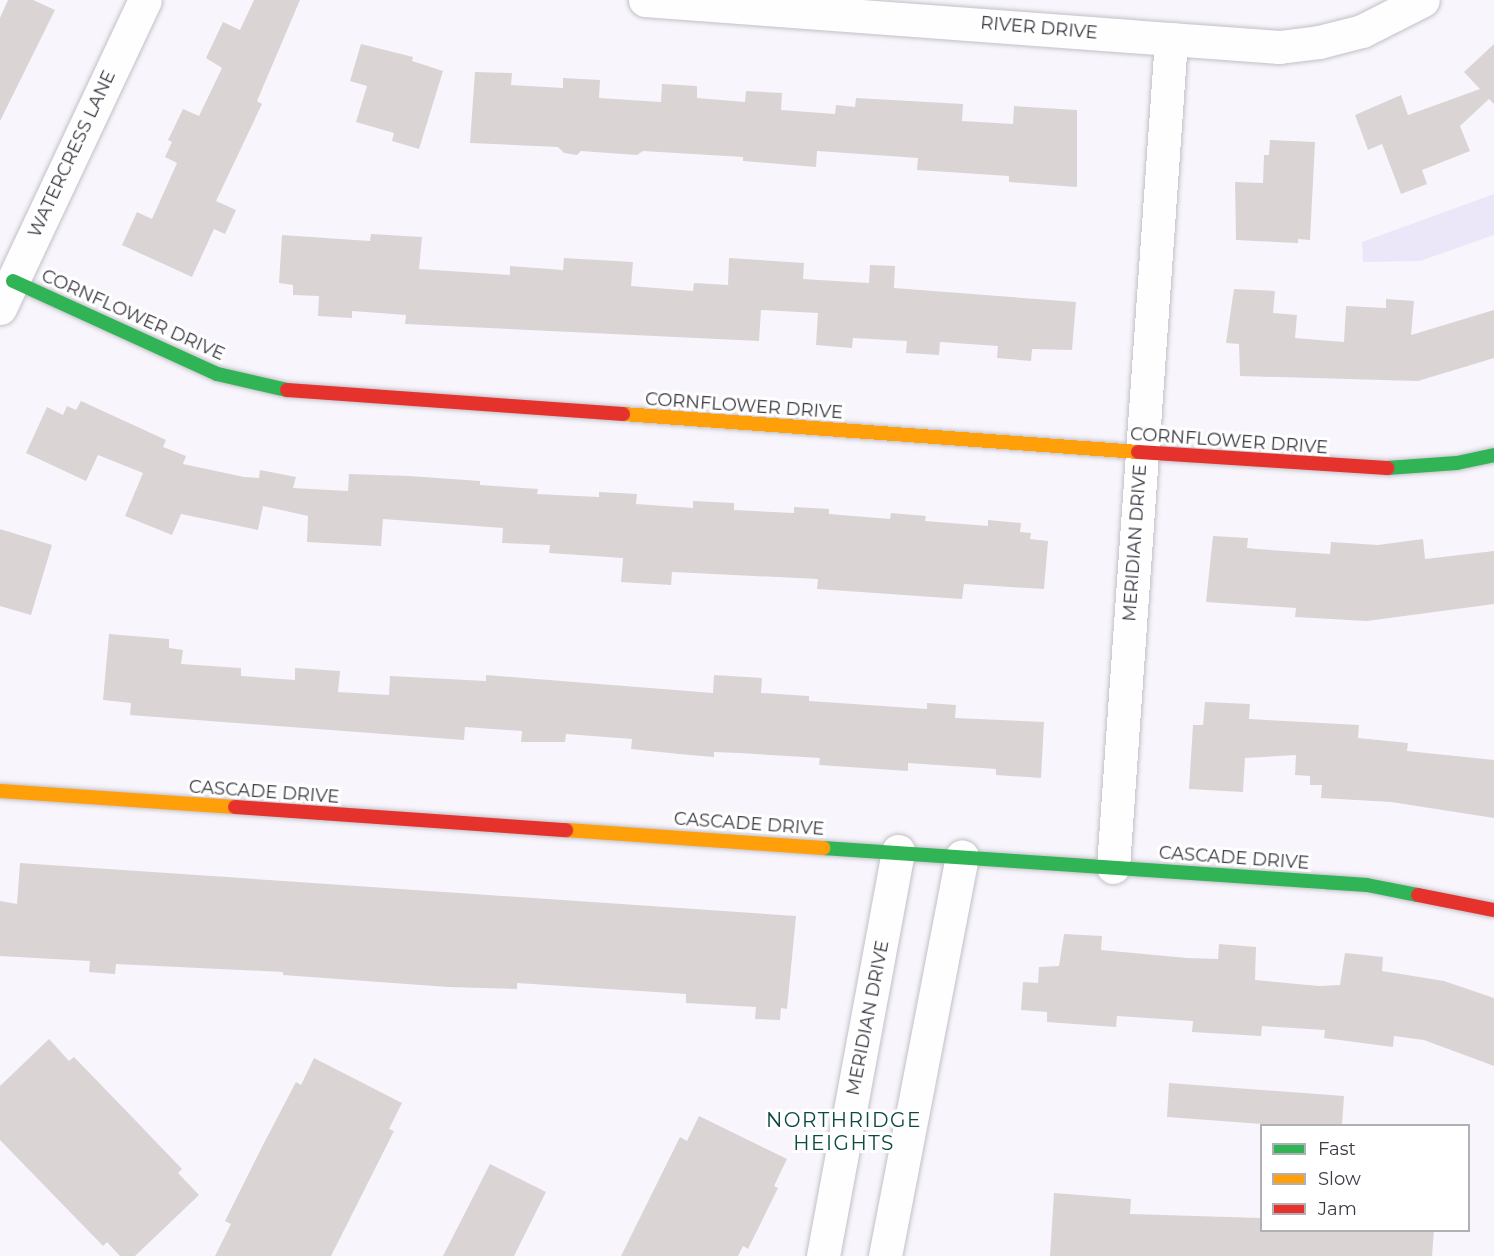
<!DOCTYPE html>
<style>
body{margin:0}
#map{position:relative;width:1494px;height:1256px;overflow:hidden;background:#f8f6fc;font-family:Montserrat,sans-serif}
div>[style]{position:absolute}
.green>*{inset:0;background:#ebe6f8}
.building>*{inset:0;background:#dad4d4}
.roads{filter:drop-shadow(0 0 2px #c2c0c7) drop-shadow(0 0 2px #c2c0c7)}
.street>*{height:33px;margin:-16.5px;padding:0 16.5px;transform-origin:16.5px;border-radius:16.5px;background:#fefeff}
.fast>*{height:14px;margin:-7px;padding:0 7px;transform-origin:7px;border-radius:7px;background:#30b455}
.slow>*{height:14px;margin:-7px;padding:0 7px;transform-origin:7px;border-radius:7px;background:#ff9f0a}
.jam>*{height:14px;margin:-7px;padding:0 7px;transform-origin:7px;border-radius:7px;background:#e5322d}
span{translate:-50% -50%;white-space:nowrap;text-align:center;line-height:1.15;-webkit-text-stroke:6px #fff;paint-order:stroke}
.street-label{font-size:18px;color:#3c3943}
.neighbourhood-label{font-size:20px;color:#0b4942;letter-spacing:1.5px}
.legend{position:absolute;left:1260px;top:1124px;width:210px;height:108px;box-sizing:border-box;background:#fff;border:2px solid #b1b0b4;margin:0;padding:8px 10px;list-style:none;font-size:18px;color:#3c3943}
.legend li{display:flex;align-items:center;gap:12px;height:30px}
.legend b{width:30px;border:2px solid #b1b0b4}
</style>
<div id="map">
<div class="green">
<div style="clip-path:polygon(1494px 194px,1494px 235px,1420px 261px,1363px 262px,1362px 242px)"></div>
</div>
<div class="building">
<div style="clip-path:polygon(8px 0,33px 0,55px 10px,0 121px,0 18px)"></div>
<div style="clip-path:polygon(254px 0,300px 0,257px 101px,262px 104px,216px 201px,236px 210px,225px 234px,214px 229px,192px 277px,122px 245px,137px 212px,152px 219px,177px 163px,165px 157px,172px 142px,168px 140px,183px 109px,199px 116px,222px 68px,206px 58px,223px 22px,240px 30px)"></div>
<div style="clip-path:polygon(361px 44px,413px 57px,412px 61px,443px 71px,419px 149px,392px 141px,394px 133px,356px 122px,367px 86px,350px 81px)"></div>
<div style="clip-path:polygon(1494px 44px,1494px 104px,1489px 99px,1460px 126px,1470px 151px,1422px 170px,1427px 184px,1401px 194px,1382px 144px,1368px 150px,1355px 115px,1401px 95px,1408px 115px,1480px 89px,1464px 72px)"></div>
<div style="clip-path:polygon(475px 72px,512px 73px,511px 85px,563px 88px,563px 78px,600px 80px,599px 98px,661px 102px,662px 84px,697px 86px,697px 98px,745px 102px,746px 91px,782px 93px,781px 110px,835px 114px,836px 105px,855px 107px,856px 98px,963px 104px,962px 121px,1013px 124px,1014px 106px,1077px 110px,1077px 187px,1009px 182px,1009px 176px,917px 170px,918px 158px,817px 151px,816px 167px,743px 161px,743px 157px,643px 151px,637px 155px,581px 151px,577px 155px,564px 153px,558px 147px,470px 143px)"></div>
<div style="clip-path:polygon(1270px 140px,1315px 142px,1310px 240px,1298px 239px,1298px 243px,1236px 240px,1235px 182px,1263px 183px,1264px 155px,1269px 155px)"></div>
<div style="clip-path:polygon(371px 234px,422px 237px,419px 269px,510px 275px,510px 266px,563px 270px,564px 258px,633px 262px,631px 286px,693px 291px,694px 283px,728px 285px,729px 258px,804px 263px,803px 279px,869px 283px,870px 265px,895px 266px,894px 288px,1076px 302px,1072px 350px,1032px 349px,1031px 361px,997px 358px,998px 346px,940px 342px,939px 355px,906px 353px,907px 341px,853px 338px,852px 348px,816px 345px,818px 313px,761px 310px,759px 341px,405px 324px,406px 315px,352px 311px,352px 318px,318px 316px,319px 296px,293px 295px,293px 285px,279px 283px,282px 235px,370px 241px)"></div>
<div style="clip-path:polygon(1234px 289px,1275px 291px,1273px 313px,1297px 315px,1295px 338px,1344px 342px,1346px 306px,1386px 308px,1386px 299px,1414px 301px,1411px 335px,1494px 310px,1494px 358px,1418px 381px,1240px 376px,1239px 344px,1226px 343px)"></div>
<div style="clip-path:polygon(81px 401px,166px 440px,163px 447px,186px 456px,183px 464px,244px 477px,259px 478px,260px 470px,296px 477px,293px 488px,348px 491px,349px 474px,409px 476px,480px 481px,480px 485px,538px 489px,537px 494px,599px 497px,599px 492px,637px 494px,636px 504px,693px 508px,693px 501px,734px 503px,734px 510px,794px 513px,794px 507px,829px 509px,829px 514px,890px 519px,891px 513px,926px 516px,925px 521px,988px 526px,988px 520px,1021px 523px,1020px 532px,1031px 533px,1030px 539px,1048px 541px,1044px 589px,964px 584px,962px 599px,817px 589px,818px 579px,672px 572px,671px 585px,621px 582px,623px 558px,549px 553px,550px 545px,502px 543px,503px 528px,383px 519px,381px 546px,307px 542px,308px 516px,263px 506px,258px 530px,181px 514px,172px 535px,125px 516px,143px 473px,98px 455px,86px 481px,26px 453px,47px 407px,63px 415px,67px 406px,76px 410px)"></div>
<div style="clip-path:polygon(0 529px,52px 545px,31px 615px,0 606px)"></div>
<div style="clip-path:polygon(1213px 536px,1248px 538px,1247px 548px,1257px 549px,1330px 554px,1331px 542px,1378px 545px,1423px 539px,1425px 559px,1494px 551px,1494px 604px,1367px 621px,1295px 617px,1296px 608px,1206px 602px)"></div>
<div style="clip-path:polygon(109px 634px,169px 639px,169px 648px,183px 650px,181px 664px,241px 668px,241px 676px,295px 680px,295px 668px,340px 671px,338px 692px,389px 695px,390px 676px,486px 681px,486px 675px,713px 693px,714px 675px,762px 678px,761px 693px,809px 696px,809px 701px,927px 709px,927px 703px,956px 705px,955px 718px,1044px 722px,1041px 778px,996px 775px,996px 769px,908px 763px,908px 771px,819px 765px,820px 758px,739px 753px,714px 752px,714px 757px,679px 754px,631px 749px,632px 739px,566px 734px,565px 742px,521px 742px,522px 731px,465px 727px,464px 740px,130px 715px,131px 703px,103px 700px)"></div>
<div style="clip-path:polygon(1205px 702px,1250px 704px,1249px 719px,1359px 725px,1358px 738px,1408px 743px,1407px 751px,1494px 760px,1494px 818px,1391px 802px,1321px 798px,1322px 785px,1310px 785px,1310px 776px,1295px 775px,1296px 755px,1245px 758px,1243px 792px,1189px 789px,1193px 725px,1203px 725px)"></div>
<div style="clip-path:polygon(20px 863px,796px 916px,787px 1009px,781px 1008px,780px 1020px,755px 1019px,756px 1007px,686px 1003px,686px 994px,517px 983px,517px 989px,448px 987px,283px 975px,283px 972px,116px 964px,115px 974px,89px 972px,90px 961px,0 956px,0 901px,17px 904px)"></div>
<div style="clip-path:polygon(1064px 934px,1102px 936px,1101px 950px,1187px 958px,1218px 959px,1219px 944px,1256px 947px,1255px 980px,1319px 986px,1340px 985px,1345px 953px,1383px 957px,1382px 971px,1444px 981px,1494px 998px,1494px 1066px,1424px 1040px,1394px 1036px,1393px 1047px,1324px 1038px,1325px 1030px,1262px 1026px,1261px 1036px,1192px 1032px,1193px 1021px,1117px 1016px,1116px 1027px,1047px 1022px,1047px 1012px,1021px 1010px,1023px 982px,1038px 983px,1039px 967px,1059px 966px)"></div>
<div style="clip-path:polygon(49px 1039px,69px 1061px,74px 1057px,134px 1119px,182px 1169px,178px 1173px,199px 1195px,135px 1256px,120px 1256px,107px 1242px,103px 1246px,0 1140px,0 1086px)"></div>
<div style="clip-path:polygon(314px 1058px,402px 1103px,389px 1129px,394px 1131px,331px 1256px,215px 1256px,231px 1224px,225px 1221px,264px 1143px,296px 1082px,301px 1085px)"></div>
<div style="clip-path:polygon(1169px 1083px,1344px 1096px,1342px 1125px,1277px 1125px,1167px 1117px)"></div>
<div style="clip-path:polygon(699px 1116px,787px 1159px,774px 1186px,778px 1188px,748px 1249px,743px 1246px,738px 1256px,621px 1256px,680px 1137px,687px 1141px)"></div>
<div style="clip-path:polygon(490px 1164px,546px 1192px,514px 1256px,443px 1256px)"></div>
<div style="clip-path:polygon(1054px 1193px,1131px 1199px,1130px 1214px,1262px 1218px,1262px 1230px,1434px 1230px,1432px 1256px,1050px 1256px)"></div>
</div>
<div class="roads">
<div class="street">
<div style="left:645px;top:0;width:636px;rotate:4.24deg"></div>
<div style="left:1279px;top:47px;width:40px;rotate:-7.1deg"></div>
<div style="left:1319px;top:42px;width:44px;rotate:-14.3deg"></div>
<div style="left:1362px;top:31px;width:68px;rotate:-26.9deg"></div>
<div style="left:0;top:308px;width:340px;rotate:-64.8deg"></div>
<div style="left:1113px;top:867px;width:830px;rotate:-85.99deg"></div>
<div style="left:823px;top:1256px;width:412px;rotate:-79.5deg"></div>
<div style="left:885px;top:1256px;width:407px;rotate:-79.1deg"></div>
</div>
<div class="fast">
<div style="left:13px;top:281px;width:224px;rotate:24.5deg"></div>
<div style="left:217px;top:374px;width:72px;rotate:12.9deg"></div>
<div style="left:1387px;top:468px;width:70px;rotate:-4.1deg"></div>
<div style="left:1457px;top:463px;width:38px;rotate:-12deg"></div>
<div style="left:823px;top:848px;width:545px;rotate:3.89deg"></div>
<div style="left:1367px;top:885px;width:52px;rotate:11.1deg"></div>
</div>
<div class="slow">
<div style="left:623px;top:414px;width:516px;rotate:4.22deg"></div>
<div style="left:0;top:791px;width:236px;rotate:3.9deg"></div>
<div style="left:566px;top:830px;width:258px;rotate:4deg"></div>
</div>
<div class="jam">
<div style="left:287px;top:390px;width:337px;rotate:4.1deg"></div>
<div style="left:1138px;top:452px;width:250px;rotate:3.7deg"></div>
<div style="left:235px;top:807px;width:332px;rotate:4deg"></div>
<div style="left:1418px;top:895px;width:77px;rotate:11.2deg"></div>
</div>
</div>
<div class="street-label">
<span style="left:1039px;top:28px;rotate:5deg">RIVER DRIVE</span>
<span style="left:72px;top:154px;rotate:-65deg">WATERCRESS LANE</span>
<span style="left:133px;top:315px;rotate:24deg">CORNFLOWER DRIVE</span>
<span style="left:744px;top:406px;rotate:4deg">CORNFLOWER DRIVE</span>
<span style="left:1229px;top:441px;rotate:4deg">CORNFLOWER DRIVE</span>
<span style="left:1135px;top:543px;rotate:-86deg">MERIDIAN DRIVE</span>
<span style="left:264px;top:792px;rotate:4deg">CASCADE DRIVE</span>
<span style="left:749px;top:824px;rotate:4deg">CASCADE DRIVE</span>
<span style="left:1234px;top:858px;rotate:4deg">CASCADE DRIVE</span>
<span style="left:868px;top:1018px;rotate:-79deg">MERIDIAN DRIVE</span>
</div>
<div class="neighbourhood-label">
<span style="left:844px;top:1132px">NORTHRIDGE<br>HEIGHTS</span>
</div>
<ul class="legend">
<li><b style="height:8px;background:#30b455"></b>Fast</li>
<li><b style="height:8px;background:#ff9f0a"></b>Slow</li>
<li><b style="height:8px;background:#e5322d"></b>Jam</li>
</ul>
</div>
